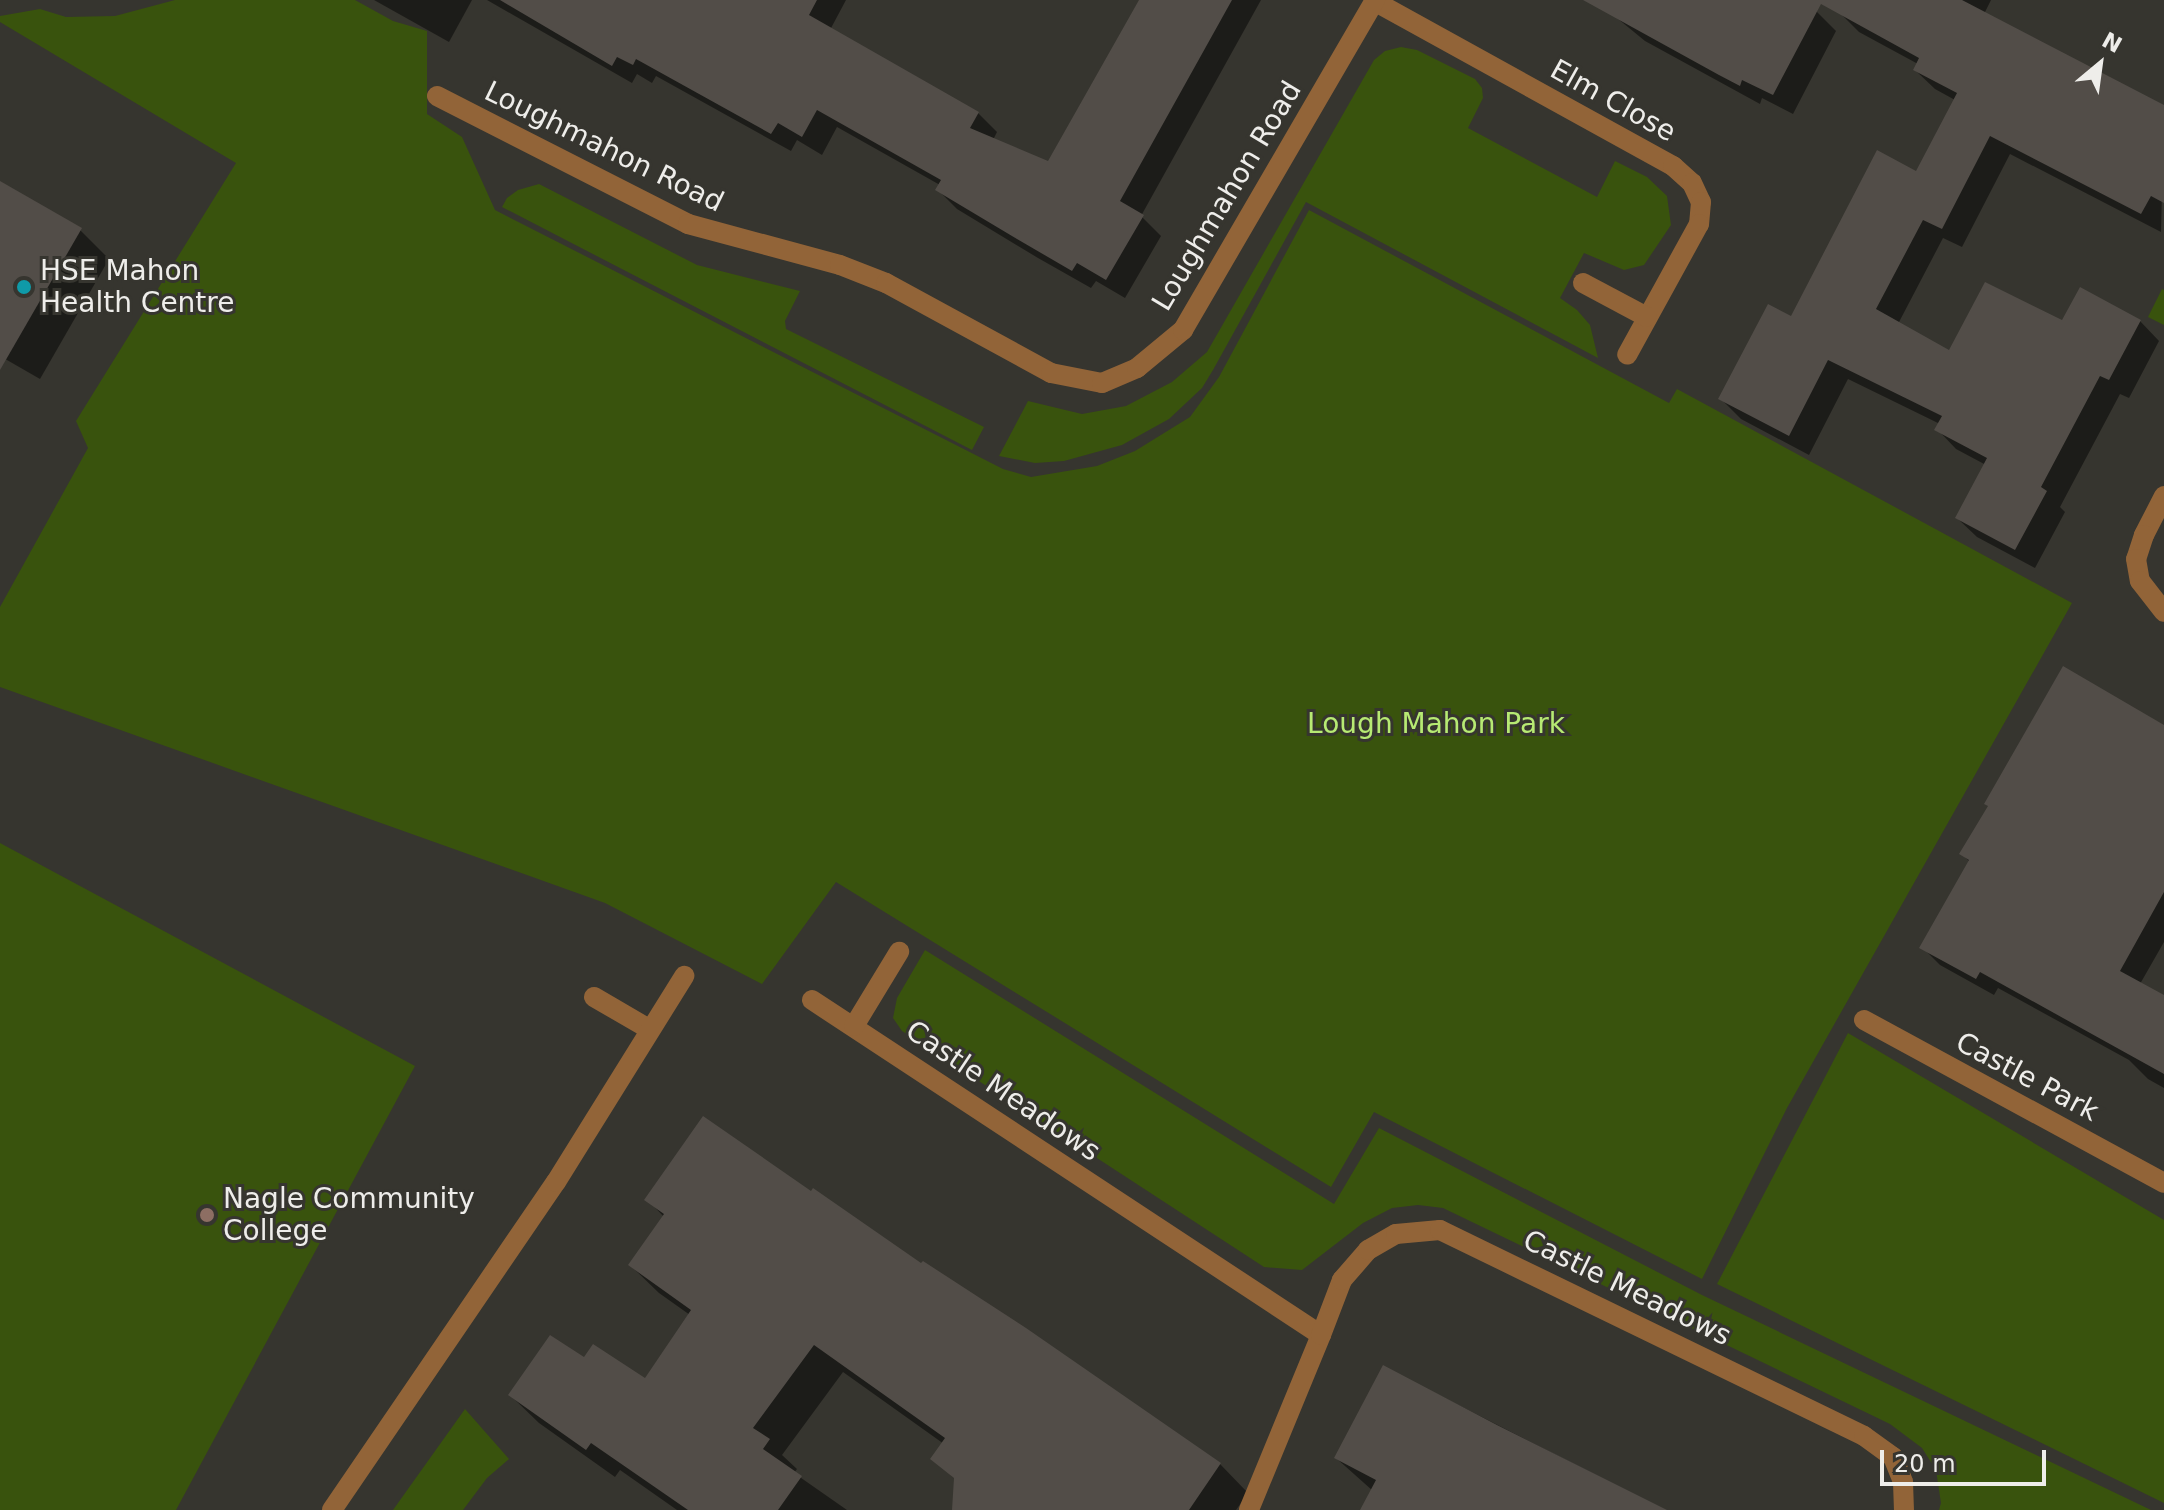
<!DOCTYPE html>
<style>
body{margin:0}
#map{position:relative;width:2164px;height:1510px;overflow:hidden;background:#36352f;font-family:"DejaVu Sans",sans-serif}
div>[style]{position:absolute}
.green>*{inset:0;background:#39530d}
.shadow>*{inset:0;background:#0007}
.building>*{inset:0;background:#524d48}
.lane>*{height:20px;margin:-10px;padding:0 10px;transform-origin:10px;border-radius:10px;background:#926438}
.street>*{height:20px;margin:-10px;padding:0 10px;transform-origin:10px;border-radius:10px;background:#926438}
.dots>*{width:22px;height:22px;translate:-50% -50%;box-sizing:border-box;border:4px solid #36352f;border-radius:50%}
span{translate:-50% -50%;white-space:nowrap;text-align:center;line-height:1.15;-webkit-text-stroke:6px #36352f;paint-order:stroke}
.street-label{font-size:28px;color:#eeedea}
.poi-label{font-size:28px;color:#eeedea}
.left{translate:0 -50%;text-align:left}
.park-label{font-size:28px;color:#b7ea73}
.north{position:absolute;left:2060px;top:24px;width:80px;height:80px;-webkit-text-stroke:6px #36352f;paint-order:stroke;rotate:29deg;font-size:22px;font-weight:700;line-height:32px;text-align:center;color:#eeedea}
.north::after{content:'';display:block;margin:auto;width:28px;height:36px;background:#eeedea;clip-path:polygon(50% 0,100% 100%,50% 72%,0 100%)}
.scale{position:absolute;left:1880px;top:1450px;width:166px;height:36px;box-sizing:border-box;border:4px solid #eeedea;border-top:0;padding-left:10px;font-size:24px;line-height:28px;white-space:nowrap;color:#eeedea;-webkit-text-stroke:6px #36352f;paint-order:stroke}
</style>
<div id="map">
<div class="green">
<div style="clip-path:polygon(175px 0,355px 0,393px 21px,427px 31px,427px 114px,462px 137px,495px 210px,1003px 469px,1031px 477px,1097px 466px,1135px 451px,1190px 417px,1219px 377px,1309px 210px,1669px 403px,1677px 389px,2072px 603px,1787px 1108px,1702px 1279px,1374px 1112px,1331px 1187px,836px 882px,762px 984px,605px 903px,0 687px,0 607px,88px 448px,76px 421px,236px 163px,0 22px,0 16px,40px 9px,66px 17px,115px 16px)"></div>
<div style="clip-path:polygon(1401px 47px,1417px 50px,1475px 79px,1482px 88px,1483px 98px,1468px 128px,1597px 197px,1615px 161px,1647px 177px,1667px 196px,1671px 225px,1644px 265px,1624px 270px,1584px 253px,1560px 298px,1577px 310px,1590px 325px,1598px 358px,1306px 202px,1213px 370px,1202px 388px,1169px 419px,1122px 445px,1064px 461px,1035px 463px,999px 456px,1028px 401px,1082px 414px,1126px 406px,1172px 382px,1207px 352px,1374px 60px,1385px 51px)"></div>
<div style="clip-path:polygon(539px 184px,697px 265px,800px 291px,785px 321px,786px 329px,984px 427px,972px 450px,502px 207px,507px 198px,518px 190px)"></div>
<div style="clip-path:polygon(2162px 289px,2164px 290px,2164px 325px,2148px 317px)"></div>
<div style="clip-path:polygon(0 843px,415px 1066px,176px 1510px,0 1510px)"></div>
<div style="clip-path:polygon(925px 950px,1334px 1204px,1379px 1128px,1702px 1295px,2151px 1510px,1939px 1510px,1941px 1503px,1936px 1470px,1922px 1448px,1890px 1424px,1443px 1208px,1418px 1205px,1392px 1208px,1363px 1223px,1302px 1270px,1264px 1267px,902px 1031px,893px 1018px,897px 998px)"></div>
<div style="clip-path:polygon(1848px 1033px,2164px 1220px,2164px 1503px,1717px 1284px)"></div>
<div style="clip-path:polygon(465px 1409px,509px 1459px,487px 1478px,463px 1510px,393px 1510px)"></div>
</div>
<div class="shadow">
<div style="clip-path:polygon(374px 0,472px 0,449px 42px)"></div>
<div style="clip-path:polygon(487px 0,846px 0,830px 30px,978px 113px,997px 132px,993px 140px,1048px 164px,1141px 0,1261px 0,1141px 216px,1161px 236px,1125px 298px,1096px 281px,1091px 288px,1038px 258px,957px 209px,938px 190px,940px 185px,837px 127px,822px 155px,797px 140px,791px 151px,656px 76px,652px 83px,637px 74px,632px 83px)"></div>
<div style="clip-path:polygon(1595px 0,1795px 0,1816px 11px,1836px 31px,1793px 114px,1762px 98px,1760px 104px,1645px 41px)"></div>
<div style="clip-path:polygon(1846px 0,1991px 0,1984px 14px,2164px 110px,2161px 232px,2010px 154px,1962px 247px,1943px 238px,1898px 324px,1950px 353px,2063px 323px,2140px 321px,2159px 341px,2129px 398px,2120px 394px,2060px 507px,2065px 512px,2035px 568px,1977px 537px,1957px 518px,1986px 465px,1956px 449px,1937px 429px,1940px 424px,1848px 379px,1809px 455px,1741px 419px,1721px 399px,1916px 174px,1955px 100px,1935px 89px,1915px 70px,1918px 64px,1859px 32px,1839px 12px)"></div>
<div style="clip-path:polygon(0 184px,80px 230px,109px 259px,40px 379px,0 356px)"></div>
<div style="clip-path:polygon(2164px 728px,2164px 942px,2140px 984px,2164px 998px,2164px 1088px,2148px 1079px,2129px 1060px,1998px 988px,1994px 995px,1940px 965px,1922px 947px,1970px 862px,1962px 854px)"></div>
<div style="clip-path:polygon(811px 1194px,1220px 1464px,1248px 1493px,1236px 1510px,991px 1510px,933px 1459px,944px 1444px,843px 1372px,782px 1455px,797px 1469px,794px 1473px,847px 1510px,677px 1510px,620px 1470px,615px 1477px,539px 1423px,510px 1395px,584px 1360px,645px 1381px,690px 1315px,659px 1293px,630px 1265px,664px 1217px,647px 1199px)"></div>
<div style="clip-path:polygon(1384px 1367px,1664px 1510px,1363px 1510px,1373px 1491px,1336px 1458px)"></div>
</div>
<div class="building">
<div style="clip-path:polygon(500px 0,817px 0,809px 15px,979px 112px,970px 128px,1048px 161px,1139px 0,1232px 0,1120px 201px,1144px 215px,1106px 280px,1077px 263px,1072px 271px,1017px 239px,935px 190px,941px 180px,817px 110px,802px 137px,778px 123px,771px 134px,636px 59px,633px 65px,617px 57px,612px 66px)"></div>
<div style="clip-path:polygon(1583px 0,1962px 0,2164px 105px,2164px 203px,2151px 196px,2141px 214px,1990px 136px,1942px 229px,1923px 220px,1876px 309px,1949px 350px,1985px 282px,2062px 320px,2080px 287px,2141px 320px,2109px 380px,2100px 376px,2041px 487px,2047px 491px,2015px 550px,1955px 518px,1987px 458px,1934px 430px,1942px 416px,1828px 360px,1789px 436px,1718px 399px,1768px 304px,1791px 316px,1877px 150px,1916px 171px,1957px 93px,1913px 70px,1919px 58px,1821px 4px,1773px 95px,1742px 80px,1740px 86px,1719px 75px)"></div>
<div style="clip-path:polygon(0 181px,82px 228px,0 370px)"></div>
<div style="clip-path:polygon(2063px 666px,2164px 725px,2164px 892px,2120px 971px,2164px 995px,2164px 1074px,1980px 972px,1976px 979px,1919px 948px,1969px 860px,1959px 854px,1988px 806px,1984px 804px)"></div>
<div style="clip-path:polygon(703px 1116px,811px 1191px,813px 1188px,921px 1263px,923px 1261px,1026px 1328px,1221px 1463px,1189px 1510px,952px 1510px,954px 1478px,930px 1459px,945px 1438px,814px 1345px,753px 1428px,770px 1439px,763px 1449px,802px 1476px,778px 1510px,688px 1510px,591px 1443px,586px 1450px,508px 1395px,550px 1335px,584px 1357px,593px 1344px,645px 1378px,691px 1310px,628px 1265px,664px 1214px,644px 1200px)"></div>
<div style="clip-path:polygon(1383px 1365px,1497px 1425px,1667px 1510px,1360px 1510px,1376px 1480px,1334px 1458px)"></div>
</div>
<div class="lane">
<div style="left:594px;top:997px;width:64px;rotate:30.2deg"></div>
<div style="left:332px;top:1510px;width:397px;rotate:-55.7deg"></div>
<div style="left:556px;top:1182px;width:243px;rotate:-58.1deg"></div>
</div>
<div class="street">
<div style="left:1374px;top:1px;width:342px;rotate:28.9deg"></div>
<div style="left:1673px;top:166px;width:25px;rotate:42deg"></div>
<div style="left:1692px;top:183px;width:21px;rotate:65deg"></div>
<div style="left:1701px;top:202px;width:22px;rotate:95deg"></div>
<div style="left:1699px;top:224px;width:149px;rotate:118.8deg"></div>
<div style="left:437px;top:96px;width:282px;rotate:27deg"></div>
<div style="left:688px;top:224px;width:157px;rotate:15.1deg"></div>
<div style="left:840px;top:265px;width:49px;rotate:21.4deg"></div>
<div style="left:886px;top:283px;width:188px;rotate:28.6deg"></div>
<div style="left:1051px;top:373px;width:52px;rotate:11.1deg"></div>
<div style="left:1102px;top:383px;width:38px;rotate:-23deg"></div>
<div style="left:1137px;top:368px;width:60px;rotate:-39.6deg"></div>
<div style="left:1183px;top:330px;width:382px;rotate:-59.8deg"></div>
<div style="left:1583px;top:283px;width:72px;rotate:28deg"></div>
<div style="left:2164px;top:496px;width:44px;rotate:117.1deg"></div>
<div style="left:2144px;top:535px;width:25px;rotate:108deg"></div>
<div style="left:2136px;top:559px;width:22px;rotate:80deg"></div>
<div style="left:2140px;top:581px;width:39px;rotate:52deg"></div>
<div style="left:812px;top:1000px;width:609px;rotate:33.35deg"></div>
<div style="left:1321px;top:1335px;width:189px;rotate:112.4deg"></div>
<div style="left:1864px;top:1020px;width:341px;rotate:28.5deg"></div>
<div style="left:854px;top:1026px;width:87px;rotate:-58.7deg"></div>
<div style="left:1321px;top:1335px;width:59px;rotate:-69.1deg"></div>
<div style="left:1342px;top:1280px;width:40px;rotate:-49deg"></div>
<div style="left:1368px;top:1250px;width:32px;rotate:-30deg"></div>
<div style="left:1396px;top:1234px;width:44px;rotate:-5.2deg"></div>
<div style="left:1440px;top:1230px;width:471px;rotate:25.9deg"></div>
<div style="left:1864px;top:1436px;width:36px;rotate:36deg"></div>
<div style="left:1893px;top:1457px;width:27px;rotate:68deg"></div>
<div style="left:1903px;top:1482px;width:28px;rotate:88deg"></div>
</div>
<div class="dots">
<div style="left:24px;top:287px;background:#0f9aa8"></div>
<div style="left:207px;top:1215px;background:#8d6e63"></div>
</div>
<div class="street-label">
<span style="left:1613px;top:101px;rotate:29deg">Elm Close</span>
<span style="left:604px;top:147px;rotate:26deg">Loughmahon Road</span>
<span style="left:1227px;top:196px;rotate:-59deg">Loughmahon Road</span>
<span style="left:2027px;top:1077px;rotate:28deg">Castle Park</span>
<span style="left:1003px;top:1091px;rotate:34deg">Castle Meadows</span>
<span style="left:1627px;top:1288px;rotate:26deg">Castle Meadows</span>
</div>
<div class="poi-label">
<span class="left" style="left:40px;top:287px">HSE Mahon<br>Health Centre</span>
<span class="left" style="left:223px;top:1215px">Nagle Community<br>College</span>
</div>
<div class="park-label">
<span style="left:1436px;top:724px">Lough Mahon Park</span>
</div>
<div class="north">N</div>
<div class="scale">20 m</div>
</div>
